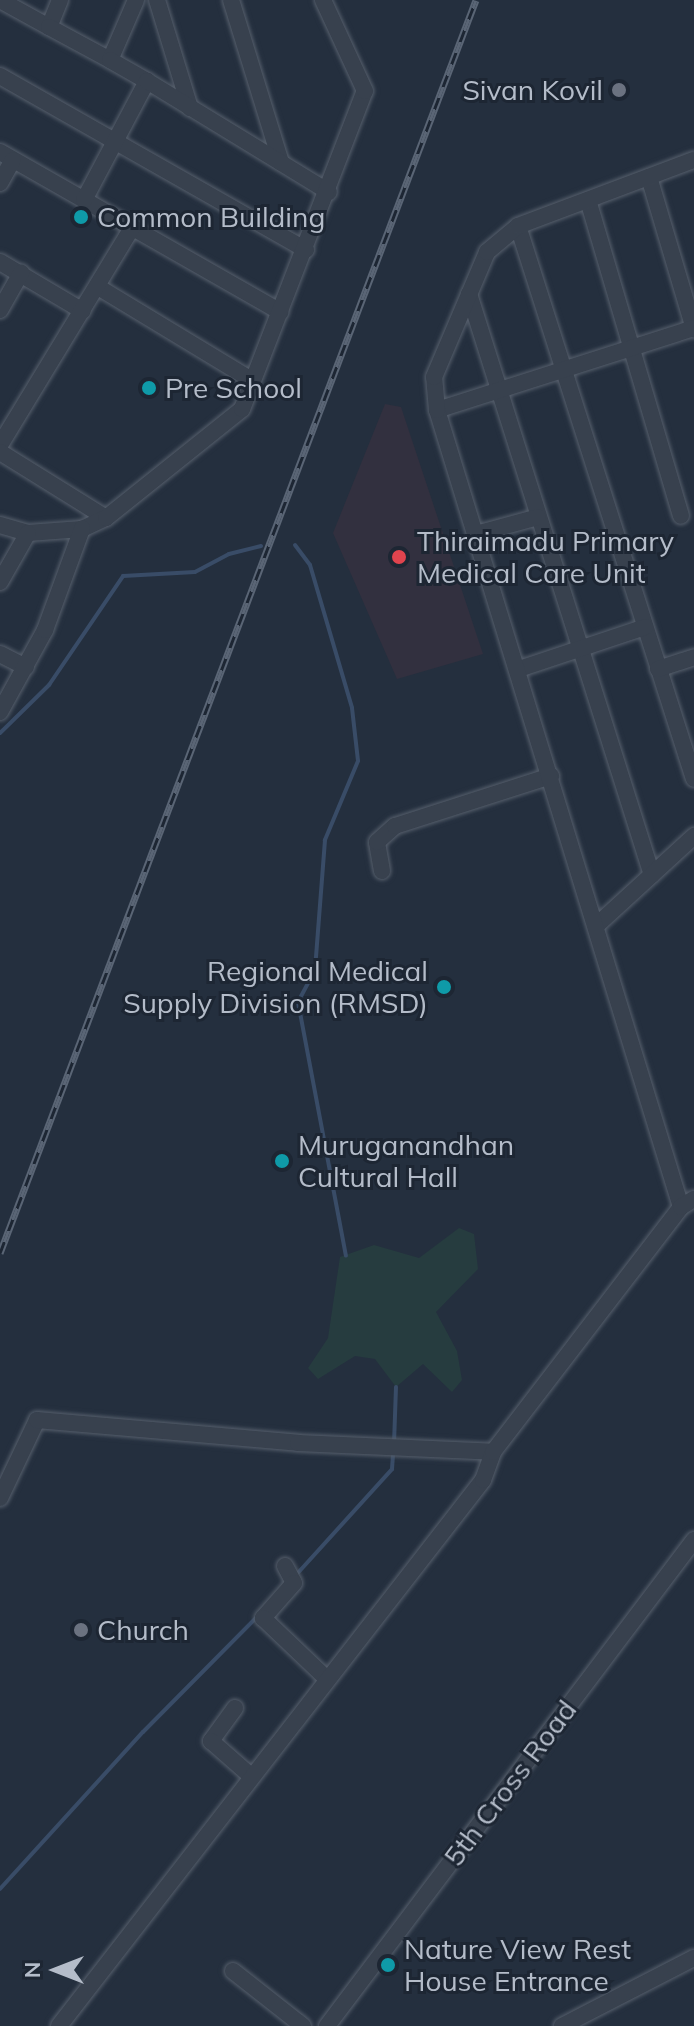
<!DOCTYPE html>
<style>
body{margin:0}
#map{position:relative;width:694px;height:2026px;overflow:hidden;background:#242f3e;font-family:Mulish,sans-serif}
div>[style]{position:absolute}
.medical>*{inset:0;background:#32303f}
.green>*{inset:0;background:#263c3f}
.stream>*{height:4px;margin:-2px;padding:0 2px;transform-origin:2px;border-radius:2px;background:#394c67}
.roads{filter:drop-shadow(0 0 2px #565f6c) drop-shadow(0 0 2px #565f6c)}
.minor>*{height:16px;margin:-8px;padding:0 8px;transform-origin:8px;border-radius:8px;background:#38414e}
.rail>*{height:7px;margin-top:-3.5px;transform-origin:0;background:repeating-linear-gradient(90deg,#1d2633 0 12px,#5a6575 0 24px);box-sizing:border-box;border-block:2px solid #5a6575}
.dots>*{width:22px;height:22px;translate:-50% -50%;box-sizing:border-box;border:4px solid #1d2633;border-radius:50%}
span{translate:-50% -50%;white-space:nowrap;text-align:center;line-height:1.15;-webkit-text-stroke:6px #1d2633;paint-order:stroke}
.poi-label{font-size:28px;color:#b4bcc9}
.right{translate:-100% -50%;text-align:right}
.left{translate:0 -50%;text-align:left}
.street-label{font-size:28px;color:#b4bcc9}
.north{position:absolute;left:16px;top:1930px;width:80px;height:80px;-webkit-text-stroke:6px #1d2633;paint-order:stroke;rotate:270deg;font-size:22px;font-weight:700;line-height:32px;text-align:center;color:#b4bcc9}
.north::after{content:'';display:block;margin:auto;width:28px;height:36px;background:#b4bcc9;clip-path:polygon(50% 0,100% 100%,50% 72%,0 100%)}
</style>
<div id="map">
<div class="medical">
<div style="clip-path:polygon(385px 404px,401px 407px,483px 654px,397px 679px,333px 533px)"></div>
</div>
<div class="green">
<div style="clip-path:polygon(459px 1228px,474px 1234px,478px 1269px,436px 1312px,457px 1351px,462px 1380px,452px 1392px,423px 1364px,396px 1387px,375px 1359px,355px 1356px,318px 1379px,308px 1368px,328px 1338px,340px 1257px,374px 1245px,419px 1258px)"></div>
</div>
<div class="stream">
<div style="left:295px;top:545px;width:25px;rotate:53deg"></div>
<div style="left:310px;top:565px;width:149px;rotate:73.6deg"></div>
<div style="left:352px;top:708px;width:53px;rotate:83.5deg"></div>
<div style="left:358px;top:761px;width:86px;rotate:112.7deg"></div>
<div style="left:325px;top:840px;width:130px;rotate:94.4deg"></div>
<div style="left:315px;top:970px;width:36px;rotate:118deg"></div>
<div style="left:298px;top:1002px;width:258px;rotate:79.3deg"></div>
<div style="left:0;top:733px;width:69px;rotate:-44.4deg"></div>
<div style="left:49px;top:685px;width:132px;rotate:-55.8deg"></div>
<div style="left:123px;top:576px;width:72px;rotate:-3.2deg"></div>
<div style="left:195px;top:572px;width:38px;rotate:-28deg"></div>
<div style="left:229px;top:554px;width:33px;rotate:-14deg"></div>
<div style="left:394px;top:1444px;width:57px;rotate:-88deg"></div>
<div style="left:296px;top:1575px;width:143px;rotate:-47.8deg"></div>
<div style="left:392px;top:1469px;width:16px;rotate:-86deg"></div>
<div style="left:0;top:1889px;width:212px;rotate:-47.7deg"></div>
<div style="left:143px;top:1732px;width:162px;rotate:-45.3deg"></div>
</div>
<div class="roads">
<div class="minor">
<div style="left:0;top:0;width:56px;rotate:28.9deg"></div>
<div style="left:60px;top:0;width:29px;rotate:112deg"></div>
<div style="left:49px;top:27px;width:69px;rotate:28.4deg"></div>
<div style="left:136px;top:0;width:65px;rotate:113.4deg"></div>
<div style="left:110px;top:60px;width:43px;rotate:29.6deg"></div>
<div style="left:157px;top:0;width:113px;rotate:73deg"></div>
<div style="left:231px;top:0;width:170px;rotate:72.9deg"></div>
<div style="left:0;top:76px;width:352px;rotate:29.6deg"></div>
<div style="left:0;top:152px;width:323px;rotate:29.7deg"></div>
<div style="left:649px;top:177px;width:159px;rotate:73.5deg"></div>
<div style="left:0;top:183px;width:26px;rotate:-61deg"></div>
<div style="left:84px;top:200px;width:135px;rotate:-62.1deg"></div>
<div style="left:147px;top:81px;width:213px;rotate:31.4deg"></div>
<div style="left:588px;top:200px;width:329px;rotate:73.6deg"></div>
<div style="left:518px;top:226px;width:580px;rotate:72.35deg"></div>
<div style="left:0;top:262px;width:96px;rotate:30.6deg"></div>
<div style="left:98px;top:287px;width:181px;rotate:31.2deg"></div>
<div style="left:469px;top:294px;width:609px;rotate:72.52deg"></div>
<div style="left:0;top:310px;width:43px;rotate:-60.4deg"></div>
<div style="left:437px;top:410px;width:270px;rotate:-17.7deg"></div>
<div style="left:0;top:445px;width:254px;rotate:-58.7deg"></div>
<div style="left:0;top:452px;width:125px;rotate:31.9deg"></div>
<div style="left:0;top:525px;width:29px;rotate:16deg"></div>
<div style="left:28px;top:533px;width:54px;rotate:-4.2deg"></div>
<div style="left:82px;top:529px;width:26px;rotate:-25deg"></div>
<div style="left:106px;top:518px;width:174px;rotate:-38.7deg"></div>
<div style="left:242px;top:409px;width:341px;rotate:-68.9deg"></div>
<div style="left:365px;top:91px;width:100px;rotate:-114.8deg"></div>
<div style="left:476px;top:534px;width:64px;rotate:-15.3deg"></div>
<div style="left:0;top:582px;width:56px;rotate:-60.3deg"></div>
<div style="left:0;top:654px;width:29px;rotate:27deg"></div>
<div style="left:519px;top:669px;width:133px;rotate:-18.4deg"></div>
<div style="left:658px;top:669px;width:38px;rotate:-18deg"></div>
<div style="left:0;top:712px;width:94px;rotate:-61.2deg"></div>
<div style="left:45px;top:630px;width:108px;rotate:-69.9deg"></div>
<div style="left:382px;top:871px;width:29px;rotate:-100deg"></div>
<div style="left:377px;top:842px;width:24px;rotate:-42deg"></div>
<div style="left:395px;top:826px;width:164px;rotate:-17.8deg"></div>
<div style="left:597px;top:925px;width:132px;rotate:-42.5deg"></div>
<div style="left:681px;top:1207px;width:834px;rotate:-107.02deg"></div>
<div style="left:437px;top:410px;width:33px;rotate:-95deg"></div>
<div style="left:434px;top:377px;width:136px;rotate:-67deg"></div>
<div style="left:487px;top:252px;width:40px;rotate:-40deg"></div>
<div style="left:518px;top:226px;width:188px;rotate:-20.6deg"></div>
<div style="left:0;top:1498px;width:86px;rotate:-64.6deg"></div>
<div style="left:37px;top:1420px;width:262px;rotate:5deg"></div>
<div style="left:298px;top:1443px;width:195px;rotate:2.6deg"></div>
<div style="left:285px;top:1566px;width:19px;rotate:62deg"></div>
<div style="left:294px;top:1583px;width:47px;rotate:131.5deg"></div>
<div style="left:263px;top:1618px;width:88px;rotate:43.6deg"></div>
<div style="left:235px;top:1708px;width:41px;rotate:126deg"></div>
<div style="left:211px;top:1741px;width:53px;rotate:41.2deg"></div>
<div style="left:233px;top:1971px;width:89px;rotate:38.2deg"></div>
<div style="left:59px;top:2026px;width:691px;rotate:-52.17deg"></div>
<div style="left:483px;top:1480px;width:30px;rotate:-70deg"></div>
<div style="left:493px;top:1452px;width:309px;rotate:-52.5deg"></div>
<div style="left:681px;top:1207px;width:15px;rotate:-32deg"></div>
<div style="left:327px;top:2026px;width:609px;rotate:-52.94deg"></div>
<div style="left:562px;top:2026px;width:148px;rotate:-27.3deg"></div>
</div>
</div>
<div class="rail">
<div style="left:0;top:1253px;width:1340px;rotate:-69.2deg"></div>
</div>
<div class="dots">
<div style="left:619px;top:90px;background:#6b7280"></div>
<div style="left:81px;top:217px;background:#0f9aa8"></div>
<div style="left:149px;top:388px;background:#0f9aa8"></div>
<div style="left:399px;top:557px;background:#e0444e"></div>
<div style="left:444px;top:987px;background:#0f9aa8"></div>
<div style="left:282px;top:1161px;background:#0f9aa8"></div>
<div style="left:81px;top:1630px;background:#6b7280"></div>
<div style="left:388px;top:1965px;background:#0f9aa8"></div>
</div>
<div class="poi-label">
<span class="right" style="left:603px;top:90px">Sivan Kovil</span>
<span class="left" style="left:97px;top:217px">Common Building</span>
<span class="left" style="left:165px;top:388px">Pre School</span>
<span class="left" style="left:417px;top:557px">Thiraimadu Primary<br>Medical Care Unit</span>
<span class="right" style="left:428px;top:987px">Regional Medical<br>Supply Division (RMSD)</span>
<span class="left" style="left:298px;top:1161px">Muruganandhan<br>Cultural Hall</span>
<span class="left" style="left:97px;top:1630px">Church</span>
<span class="left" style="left:404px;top:1965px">Nature View Rest<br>House Entrance</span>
</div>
<div class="street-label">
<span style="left:510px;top:1783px;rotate:-53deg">5th Cross Road</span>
</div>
<div class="north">N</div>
</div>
